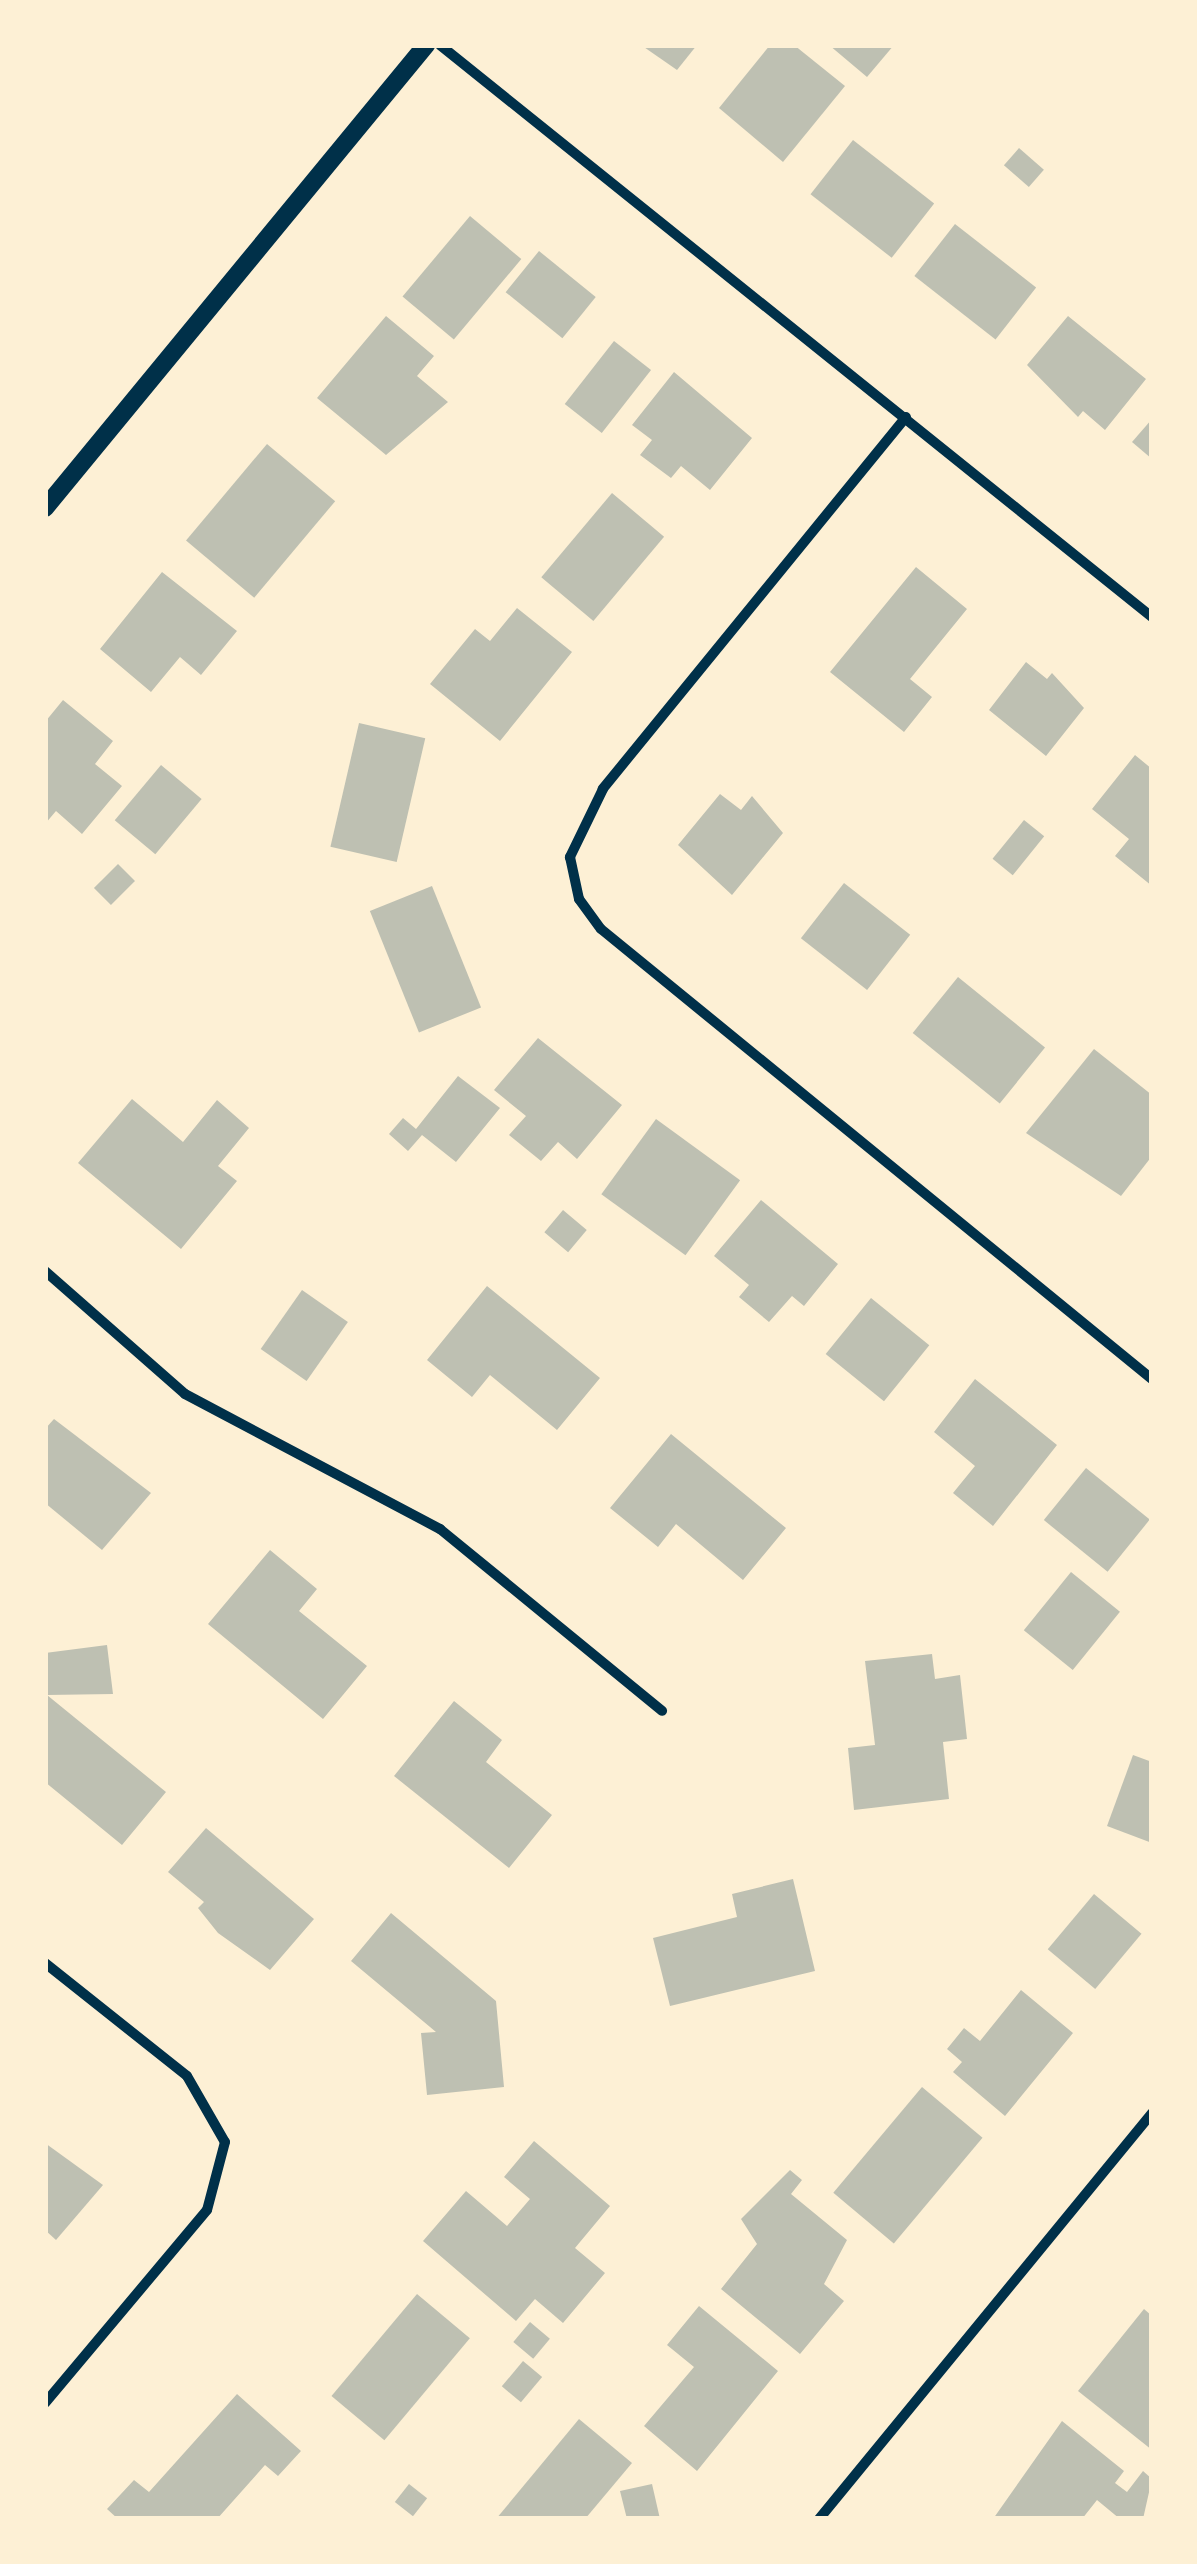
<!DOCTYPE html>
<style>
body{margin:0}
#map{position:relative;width:1197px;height:2564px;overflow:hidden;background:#fdf0d5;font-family:"Playfair Display",serif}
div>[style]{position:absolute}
.building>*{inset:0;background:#bec0b2;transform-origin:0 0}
.minor>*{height:10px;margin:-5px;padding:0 5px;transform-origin:5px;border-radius:5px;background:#003049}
.tertiary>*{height:18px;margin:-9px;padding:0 9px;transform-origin:9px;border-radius:9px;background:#003049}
span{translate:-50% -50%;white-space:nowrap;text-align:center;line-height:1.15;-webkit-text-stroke:8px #fdf0d5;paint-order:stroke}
.frame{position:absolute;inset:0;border:48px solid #fdf0d5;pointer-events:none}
</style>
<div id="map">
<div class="building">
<div style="clip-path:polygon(641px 45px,697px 45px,677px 70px)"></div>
<div style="clip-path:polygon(770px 45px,794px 45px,845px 86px,783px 162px,719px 108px)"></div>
<div style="clip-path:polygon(829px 45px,894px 45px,867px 77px)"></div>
<div style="left:853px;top:140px;width:103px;height:69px;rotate:38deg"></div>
<div style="left:1019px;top:148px;width:33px;height:23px;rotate:41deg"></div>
<div style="left:470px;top:216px;width:67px;height:105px;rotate:40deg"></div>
<div style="left:955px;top:224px;width:103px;height:66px;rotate:38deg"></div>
<div style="left:539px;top:251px;width:73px;height:53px;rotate:39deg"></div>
<div style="clip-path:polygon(386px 316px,434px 356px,417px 376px,448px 402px,386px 455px,317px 398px)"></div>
<div style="clip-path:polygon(1068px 316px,1146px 379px,1105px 430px,1083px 411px,1078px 417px,1027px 365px)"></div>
<div style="left:614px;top:341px;width:47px;height:80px;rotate:38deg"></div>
<div style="clip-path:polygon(674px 372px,752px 438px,710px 490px,681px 466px,671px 478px,640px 455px,652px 440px,632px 425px)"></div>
<div style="clip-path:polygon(1152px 419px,1152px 459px,1132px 442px)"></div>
<div style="left:267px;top:444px;width:89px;height:126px;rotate:40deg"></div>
<div style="left:612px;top:493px;width:68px;height:110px;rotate:40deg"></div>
<div style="clip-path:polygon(916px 567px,967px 609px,910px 679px,932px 697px,904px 732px,830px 672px)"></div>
<div style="clip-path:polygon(162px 572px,237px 631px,201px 675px,180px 657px,151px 692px,100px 649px)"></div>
<div style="clip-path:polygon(517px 608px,572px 652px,500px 741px,430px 684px,475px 629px,490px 641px)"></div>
<div style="clip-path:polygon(1026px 662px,1047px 679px,1052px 673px,1084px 708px,1046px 756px,989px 710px)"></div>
<div style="clip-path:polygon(63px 700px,113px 741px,95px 764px,122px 786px,82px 834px,56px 811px,45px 824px,45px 722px)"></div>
<div style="left:359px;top:723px;width:68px;height:127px;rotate:13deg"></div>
<div style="clip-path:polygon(1135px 755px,1152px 769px,1152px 886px,1115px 856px,1129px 839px,1092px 809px)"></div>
<div style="left:161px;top:765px;width:53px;height:72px;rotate:40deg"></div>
<div style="clip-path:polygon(720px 794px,741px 810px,752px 796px,783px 833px,732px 895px,678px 845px)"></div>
<div style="left:1024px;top:820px;width:26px;height:50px;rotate:39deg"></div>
<div style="left:118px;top:864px;width:24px;height:34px;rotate:45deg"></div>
<div style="left:844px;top:883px;width:84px;height:70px;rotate:38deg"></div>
<div style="left:432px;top:886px;width:131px;height:67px;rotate:68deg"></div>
<div style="left:958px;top:977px;width:112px;height:72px;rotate:39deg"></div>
<div style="clip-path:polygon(538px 1038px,622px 1105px,577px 1159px,558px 1142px,541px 1161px,509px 1135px,526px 1116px,494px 1090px)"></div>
<div style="clip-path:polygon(1094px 1049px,1152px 1095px,1152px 1156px,1121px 1196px,1026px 1133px)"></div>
<div style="clip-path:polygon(458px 1076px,500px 1108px,456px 1162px,422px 1135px,408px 1151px,389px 1134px,403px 1118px,416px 1129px)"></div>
<div style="clip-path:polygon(132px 1099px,183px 1142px,217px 1100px,249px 1128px,218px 1166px,237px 1181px,181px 1249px,78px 1163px)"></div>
<div style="left:656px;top:1119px;width:104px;height:93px;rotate:36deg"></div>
<div style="clip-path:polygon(761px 1200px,838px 1264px,804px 1306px,792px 1296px,769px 1322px,739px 1297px,749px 1285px,714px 1256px)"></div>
<div style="left:563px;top:1210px;width:31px;height:29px;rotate:40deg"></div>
<div style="clip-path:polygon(487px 1286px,600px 1378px,557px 1430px,490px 1375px,472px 1397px,427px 1360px)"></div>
<div style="left:302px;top:1290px;width:56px;height:72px;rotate:35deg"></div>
<div style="left:871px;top:1298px;width:75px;height:72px;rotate:39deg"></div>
<div style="clip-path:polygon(975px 1379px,1057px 1445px,993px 1526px,953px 1493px,975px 1466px,934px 1432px)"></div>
<div style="clip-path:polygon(54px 1419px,151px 1493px,102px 1550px,45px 1503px,45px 1429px)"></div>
<div style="clip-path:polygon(671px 1434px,786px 1528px,743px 1580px,676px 1524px,658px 1547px,610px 1508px)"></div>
<div style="left:1086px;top:1468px;width:82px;height:67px;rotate:39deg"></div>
<div style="clip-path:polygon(270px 1550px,317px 1589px,299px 1611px,367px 1666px,323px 1719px,208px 1624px)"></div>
<div style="left:1071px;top:1572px;width:63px;height:75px;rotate:39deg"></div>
<div style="clip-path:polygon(107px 1645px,113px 1694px,47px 1695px,166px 1792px,122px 1845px,45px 1782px,45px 1653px)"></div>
<div style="clip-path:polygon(932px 1654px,935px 1679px,960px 1675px,967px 1739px,943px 1742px,949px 1799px,854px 1810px,848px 1748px,875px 1745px,865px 1661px)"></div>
<div style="clip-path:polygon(454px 1701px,502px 1740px,486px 1762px,552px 1815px,509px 1868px,394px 1776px)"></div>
<div style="clip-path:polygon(1133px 1755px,1152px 1762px,1152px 1843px,1107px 1826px)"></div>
<div style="clip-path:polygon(206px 1828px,314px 1919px,270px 1970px,218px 1933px,198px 1908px,204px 1902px,168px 1872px)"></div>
<div style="clip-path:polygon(793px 1879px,815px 1971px,670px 2006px,653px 1938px,737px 1917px,732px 1894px)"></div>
<div style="left:1094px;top:1894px;width:62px;height:72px;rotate:40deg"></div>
<div style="clip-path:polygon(391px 1913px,496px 2001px,504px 2087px,427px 2095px,421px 2033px,436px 2032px,351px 1961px)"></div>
<div style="clip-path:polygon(1021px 1990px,1073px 2033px,1005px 2116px,953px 2072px,962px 2062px,947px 2049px,964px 2028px,980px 2041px)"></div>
<div style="left:922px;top:2087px;width:79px;height:138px;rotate:40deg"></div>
<div style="clip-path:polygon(534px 2141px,610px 2206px,575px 2248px,605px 2273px,563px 2323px,535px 2299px,516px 2321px,423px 2241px,466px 2191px,507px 2226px,530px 2199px,504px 2177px)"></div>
<div style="clip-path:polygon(45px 2143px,103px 2185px,56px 2240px,45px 2230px)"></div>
<div style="clip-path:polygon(790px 2170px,802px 2180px,791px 2194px,847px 2240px,824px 2284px,844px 2301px,800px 2354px,721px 2289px,757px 2244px,741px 2219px)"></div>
<div style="left:417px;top:2294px;width:69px;height:133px;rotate:40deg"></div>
<div style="clip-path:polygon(699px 2306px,778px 2371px,697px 2471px,644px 2426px,694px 2367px,667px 2345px)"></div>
<div style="clip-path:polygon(1144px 2309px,1152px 2316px,1152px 2450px,1078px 2391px)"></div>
<div style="left:530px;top:2322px;width:26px;height:26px;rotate:40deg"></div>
<div style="left:523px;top:2361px;width:25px;height:33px;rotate:40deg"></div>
<div style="clip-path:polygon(237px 2394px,301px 2451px,278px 2476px,265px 2465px,217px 2519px,118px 2519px,107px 2509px,134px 2480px,149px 2492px)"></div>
<div style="clip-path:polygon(579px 2419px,632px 2463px,585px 2519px,496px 2519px)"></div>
<div style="clip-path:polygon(1062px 2421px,1124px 2471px,1115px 2483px,1127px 2492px,1143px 2471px,1152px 2479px,1143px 2519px,1120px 2519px,1097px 2500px,1082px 2519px,993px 2519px)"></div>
<div style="left:409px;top:2484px;width:23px;height:23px;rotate:38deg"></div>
<div style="clip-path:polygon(652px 2484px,660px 2519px,627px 2519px,620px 2491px)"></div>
</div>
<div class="minor">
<div style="left:440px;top:45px;width:913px;rotate:38.78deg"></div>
<div style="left:906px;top:417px;width:480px;rotate:129.2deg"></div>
<div style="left:603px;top:789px;width:76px;rotate:115.9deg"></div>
<div style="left:570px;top:857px;width:43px;rotate:77.9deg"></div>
<div style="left:579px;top:899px;width:37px;rotate:54deg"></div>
<div style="left:601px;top:929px;width:711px;rotate:39.24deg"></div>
<div style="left:45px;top:1271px;width:186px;rotate:41.3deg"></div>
<div style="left:185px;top:1394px;width:289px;rotate:27.9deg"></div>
<div style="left:440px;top:1529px;width:287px;rotate:39.3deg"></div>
<div style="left:45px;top:1963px;width:181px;rotate:38.5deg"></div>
<div style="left:187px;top:2076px;width:76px;rotate:60.1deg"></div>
<div style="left:225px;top:2142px;width:70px;rotate:104.8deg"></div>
<div style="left:207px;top:2210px;width:252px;rotate:130deg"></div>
<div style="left:819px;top:2519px;width:525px;rotate:-50.64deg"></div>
</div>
<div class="tertiary">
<div style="left:45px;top:508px;width:600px;rotate:-50.55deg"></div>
</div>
<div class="frame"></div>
</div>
